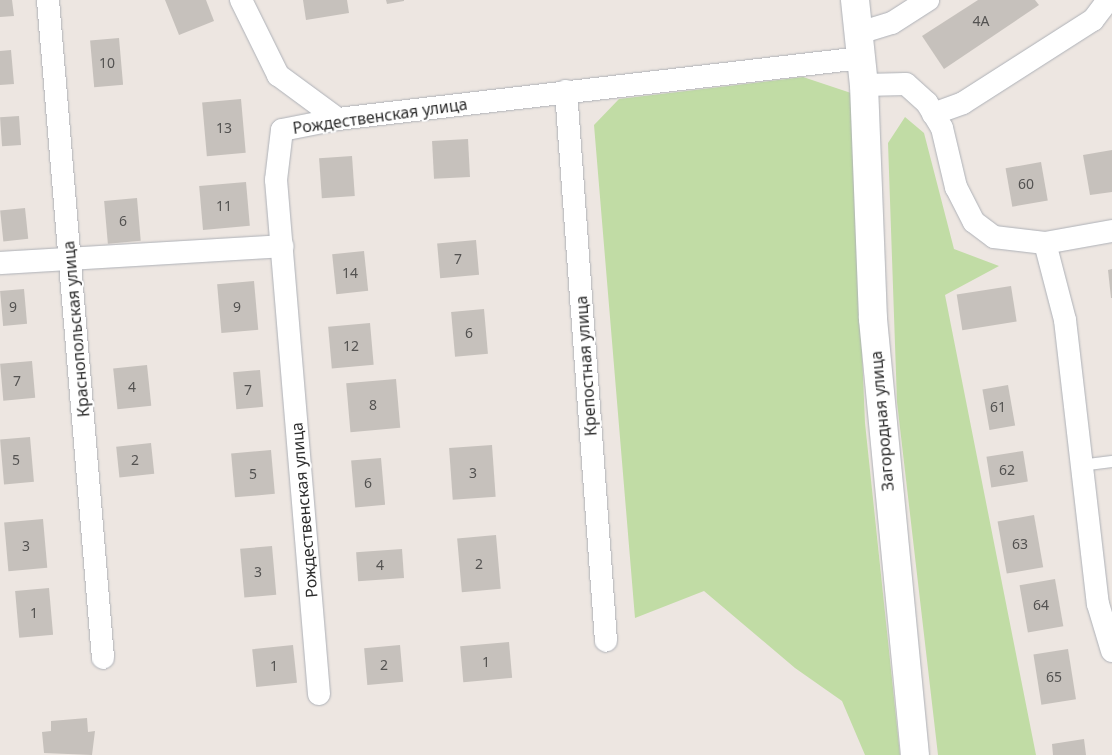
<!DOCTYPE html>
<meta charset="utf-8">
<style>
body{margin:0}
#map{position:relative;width:1112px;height:755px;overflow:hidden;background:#ede6e1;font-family:"Noto Sans",sans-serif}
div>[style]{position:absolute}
.green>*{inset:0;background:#c1dca5}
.building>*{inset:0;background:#c6c1bc;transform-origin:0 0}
.roads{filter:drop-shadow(0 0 1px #aeb1b7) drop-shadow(0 0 1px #aeb1b7)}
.lane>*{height:11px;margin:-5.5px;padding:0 5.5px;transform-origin:5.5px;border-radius:5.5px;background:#fff}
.street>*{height:22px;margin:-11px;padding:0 11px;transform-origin:11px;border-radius:11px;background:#fff}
.secondary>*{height:28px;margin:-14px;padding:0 14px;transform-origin:14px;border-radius:14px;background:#fff}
span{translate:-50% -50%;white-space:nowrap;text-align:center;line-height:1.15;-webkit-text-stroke:4px #fff;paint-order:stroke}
.number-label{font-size:14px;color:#535251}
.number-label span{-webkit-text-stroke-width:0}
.street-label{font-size:16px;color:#2d2d2d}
</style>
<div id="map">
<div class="green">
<div style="clip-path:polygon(803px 77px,851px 93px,865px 423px,900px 755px,865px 755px,842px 701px,795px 668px,704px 591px,635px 618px,594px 125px,619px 99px)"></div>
<div style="clip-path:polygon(905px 117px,924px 133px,954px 249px,999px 266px,945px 295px,1036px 755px,938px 755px,897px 402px,888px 143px)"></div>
</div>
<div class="building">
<div style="clip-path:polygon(0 0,12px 0,14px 16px,0 17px)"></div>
<div style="clip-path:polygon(165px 0,206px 0,214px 21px,179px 35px)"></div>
<div style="clip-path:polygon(303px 0,347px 0,349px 13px,306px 20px)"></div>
<div style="clip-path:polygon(386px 0,404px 0,404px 1px,387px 4px)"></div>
<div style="clip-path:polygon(978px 0,1035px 0,1039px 5px,944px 69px,922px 36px)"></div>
<div style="left:119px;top:38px;width:47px;height:29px;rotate:85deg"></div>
<div style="clip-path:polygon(11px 50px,14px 84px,0 85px,0 51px)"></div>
<div style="left:241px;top:99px;width:54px;height:39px;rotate:85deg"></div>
<div style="left:19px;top:116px;width:29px;height:19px;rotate:86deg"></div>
<div style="left:468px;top:139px;width:38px;height:36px;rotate:87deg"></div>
<div style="clip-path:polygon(1112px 150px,1112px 192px,1090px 195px,1083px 155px)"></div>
<div style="left:352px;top:156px;width:40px;height:33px;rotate:86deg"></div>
<div style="left:1041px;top:162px;width:39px;height:36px;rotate:80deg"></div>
<div style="left:246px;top:182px;width:44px;height:47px;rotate:85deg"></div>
<div style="left:137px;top:198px;width:43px;height:33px;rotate:85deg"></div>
<div style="left:25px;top:208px;width:31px;height:25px;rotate:84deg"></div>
<div style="left:476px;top:240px;width:35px;height:39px;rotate:85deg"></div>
<div style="left:364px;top:251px;width:40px;height:32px;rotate:84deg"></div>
<div style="clip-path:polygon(1112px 269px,1112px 298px,1111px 298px,1108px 270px)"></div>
<div style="left:254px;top:281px;width:49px;height:37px;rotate:85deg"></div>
<div style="left:1011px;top:286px;width:36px;height:55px;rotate:81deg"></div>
<div style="left:24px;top:289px;width:35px;height:24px;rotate:85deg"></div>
<div style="left:484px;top:309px;width:45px;height:33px;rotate:85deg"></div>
<div style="left:370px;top:323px;width:42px;height:42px;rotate:85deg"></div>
<div style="left:32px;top:361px;width:37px;height:32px;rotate:85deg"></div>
<div style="left:147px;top:365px;width:41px;height:34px;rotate:84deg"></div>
<div style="left:260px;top:370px;width:37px;height:27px;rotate:85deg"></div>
<div style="left:396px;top:379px;width:49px;height:50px;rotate:85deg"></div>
<div style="left:1008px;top:385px;width:41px;height:26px;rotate:80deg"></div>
<div style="left:30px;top:437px;width:45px;height:30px;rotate:85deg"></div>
<div style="left:151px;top:443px;width:31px;height:35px;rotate:84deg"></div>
<div style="left:492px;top:445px;width:52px;height:43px;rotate:86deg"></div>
<div style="left:271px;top:450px;width:44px;height:40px;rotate:85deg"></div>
<div style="left:1023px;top:451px;width:31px;height:37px;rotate:81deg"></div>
<div style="left:381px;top:458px;width:47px;height:30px;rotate:85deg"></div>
<div style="left:1034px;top:515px;width:53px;height:37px;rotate:80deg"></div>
<div style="left:43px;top:519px;width:49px;height:39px;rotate:85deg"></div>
<div style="left:496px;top:535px;width:54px;height:39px;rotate:85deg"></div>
<div style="left:272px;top:546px;width:49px;height:32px;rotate:85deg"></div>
<div style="left:402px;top:549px;width:29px;height:46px;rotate:86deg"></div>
<div style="left:1055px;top:579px;width:48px;height:36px;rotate:80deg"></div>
<div style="left:49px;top:588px;width:47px;height:34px;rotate:85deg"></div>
<div style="left:509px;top:642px;width:36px;height:49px;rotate:85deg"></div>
<div style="left:293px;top:645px;width:38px;height:41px;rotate:84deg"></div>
<div style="left:400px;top:645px;width:37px;height:36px;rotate:85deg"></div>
<div style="left:1068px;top:649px;width:51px;height:35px;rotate:81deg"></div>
<div style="clip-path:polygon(87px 718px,88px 732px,95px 731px,92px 755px,44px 753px,42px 732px,51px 731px,51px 721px)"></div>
<div style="clip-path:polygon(1084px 739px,1086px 755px,1053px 755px,1052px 744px)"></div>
</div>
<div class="roads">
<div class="lane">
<div style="left:1079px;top:465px;width:33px;rotate:-7deg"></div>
</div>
<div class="street">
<div style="left:48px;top:0;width:660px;rotate:85.22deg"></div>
<div style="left:241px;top:0;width:84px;rotate:63.7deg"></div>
<div style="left:278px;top:75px;width:74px;rotate:36.3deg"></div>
<div style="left:859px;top:33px;width:34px;rotate:-17deg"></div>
<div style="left:892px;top:23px;width:43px;rotate:-32.6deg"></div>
<div style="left:864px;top:85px;width:42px;rotate:-1.4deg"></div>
<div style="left:906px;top:84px;width:28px;rotate:42deg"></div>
<div style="left:927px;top:103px;width:29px;rotate:59deg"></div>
<div style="left:942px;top:128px;width:61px;rotate:76.7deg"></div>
<div style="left:956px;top:187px;width:39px;rotate:63deg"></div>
<div style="left:974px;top:222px;width:25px;rotate:37deg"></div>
<div style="left:994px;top:237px;width:51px;rotate:6.7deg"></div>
<div style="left:1045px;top:243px;width:68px;rotate:-10.2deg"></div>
<div style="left:566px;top:91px;width:551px;rotate:85.84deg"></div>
<div style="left:933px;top:114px;width:32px;rotate:-20deg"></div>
<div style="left:963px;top:103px;width:154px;rotate:-32.6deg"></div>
<div style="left:1093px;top:20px;width:25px;rotate:-53deg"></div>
<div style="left:1045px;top:243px;width:80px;rotate:75.4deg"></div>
<div style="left:1065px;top:320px;width:286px;rotate:83.4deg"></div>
<div style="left:1098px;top:604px;width:49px;rotate:73.4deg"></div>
<div style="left:0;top:263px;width:283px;rotate:-3.4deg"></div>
<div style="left:319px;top:694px;width:516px;rotate:-94.78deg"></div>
<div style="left:276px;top:180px;width:50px;rotate:-83.2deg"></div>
<div style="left:282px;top:130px;width:57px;rotate:-11.1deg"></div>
<div style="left:338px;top:119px;width:527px;rotate:-6.65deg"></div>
</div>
<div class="secondary">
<div style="left:855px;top:0;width:85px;rotate:84deg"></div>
<div style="left:864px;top:85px;width:234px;rotate:87.8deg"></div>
<div style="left:873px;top:319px;width:438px;rotate:84.5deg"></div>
</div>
</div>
<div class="number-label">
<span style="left:981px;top:21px">4А</span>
<span style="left:107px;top:63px">10</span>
<span style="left:224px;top:128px">13</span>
<span style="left:1026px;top:184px">60</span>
<span style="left:224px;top:206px">11</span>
<span style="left:123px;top:221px">6</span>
<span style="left:458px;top:259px">7</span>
<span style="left:350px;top:273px">14</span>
<span style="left:13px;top:307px">9</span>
<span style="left:237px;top:307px">9</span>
<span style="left:469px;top:333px">6</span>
<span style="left:351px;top:346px">12</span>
<span style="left:17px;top:381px">7</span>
<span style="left:132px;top:387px">4</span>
<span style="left:248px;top:390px">7</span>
<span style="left:373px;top:405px">8</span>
<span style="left:998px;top:407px">61</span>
<span style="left:16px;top:460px">5</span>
<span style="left:135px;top:460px">2</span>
<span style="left:1007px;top:470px">62</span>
<span style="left:473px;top:473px">3</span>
<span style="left:253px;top:474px">5</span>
<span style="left:368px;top:483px">6</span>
<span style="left:1020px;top:544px">63</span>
<span style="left:26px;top:546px">3</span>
<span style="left:479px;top:564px">2</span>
<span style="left:380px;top:565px">4</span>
<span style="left:258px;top:572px">3</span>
<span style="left:1041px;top:605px">64</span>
<span style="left:34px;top:613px">1</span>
<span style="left:486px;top:662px">1</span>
<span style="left:384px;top:665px">2</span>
<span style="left:274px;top:666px">1</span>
<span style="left:1054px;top:677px">65</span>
</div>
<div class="street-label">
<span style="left:380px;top:116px;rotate:-8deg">Рождественская улица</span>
<span style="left:76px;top:329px;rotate:-95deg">Краснопольская улица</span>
<span style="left:586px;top:366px;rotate:-94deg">Крепостная улица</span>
<span style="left:882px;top:421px;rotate:-95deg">Загородная улица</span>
<span style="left:304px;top:510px;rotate:-95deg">Рождественская улица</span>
</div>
</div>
